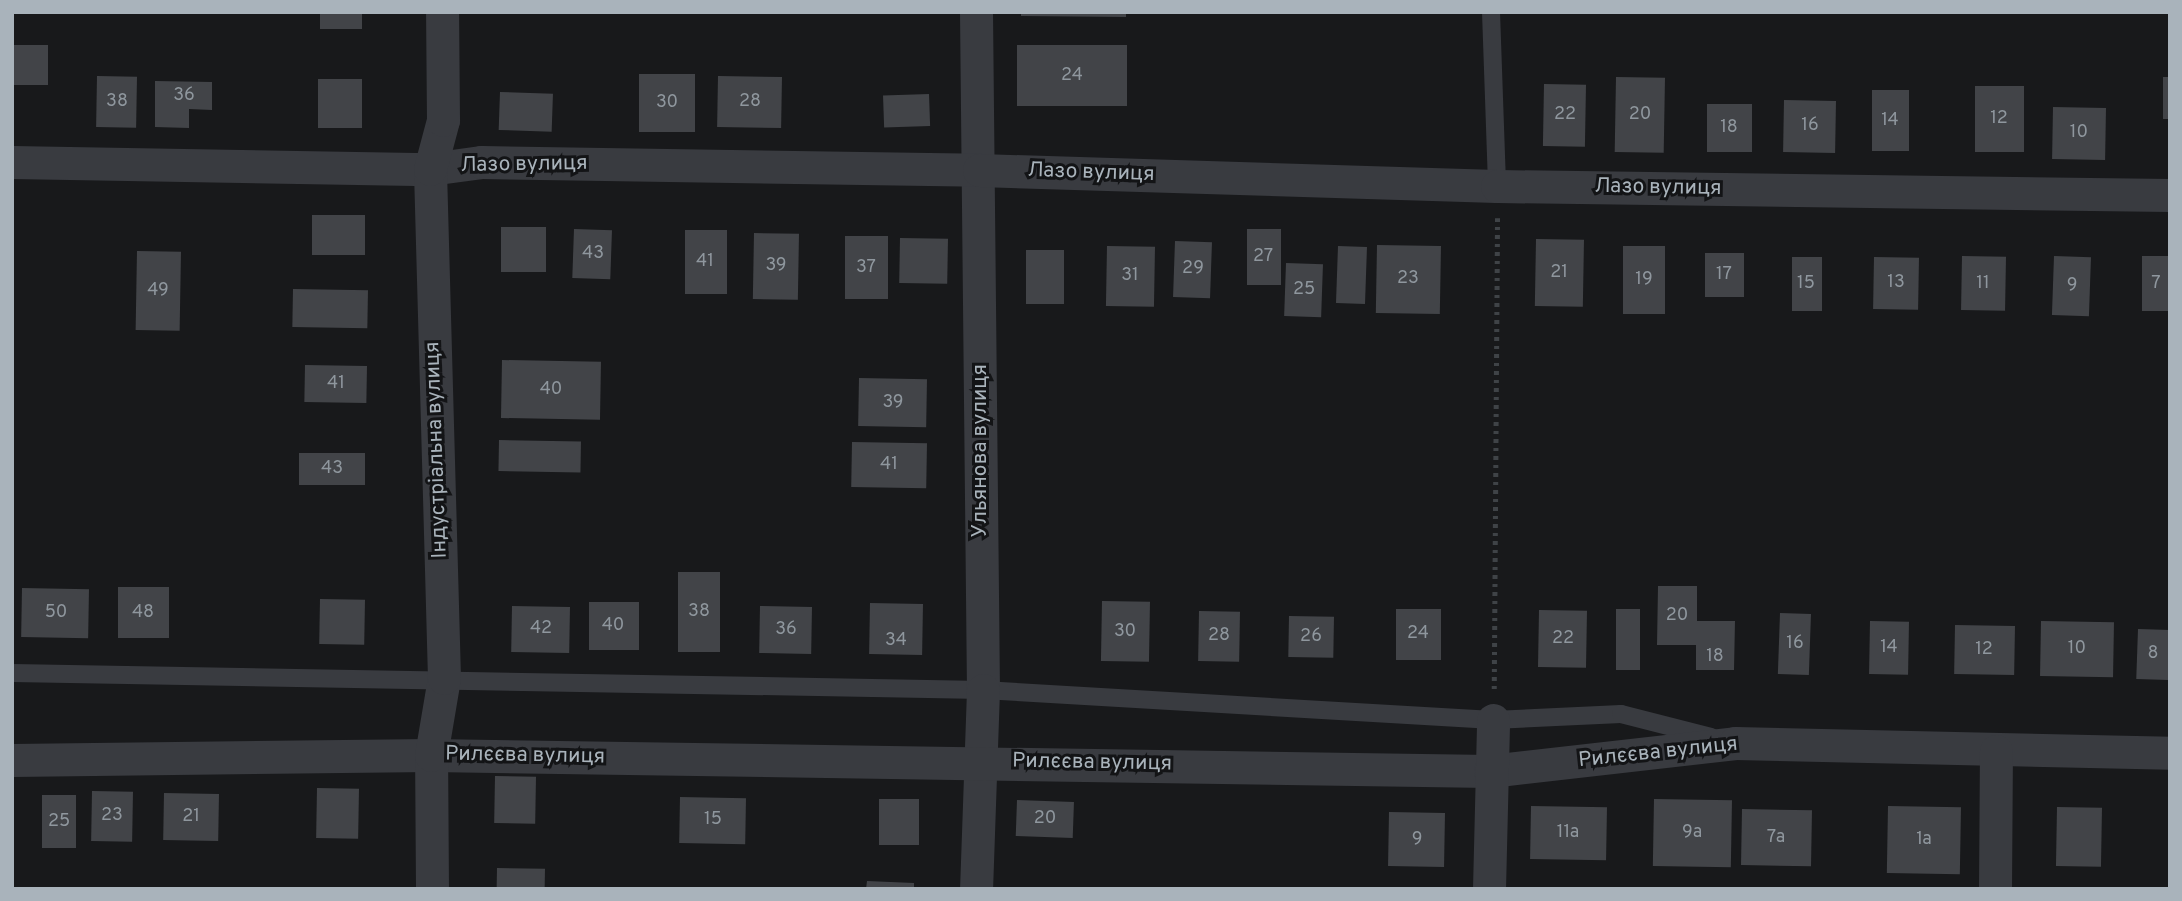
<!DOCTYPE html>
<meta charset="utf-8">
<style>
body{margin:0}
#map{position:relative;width:2182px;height:901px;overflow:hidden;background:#18191b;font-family:Overpass,sans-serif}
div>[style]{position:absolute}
.building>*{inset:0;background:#424448;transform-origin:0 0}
.path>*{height:4.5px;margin-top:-2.25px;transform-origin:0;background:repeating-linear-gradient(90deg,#3f4347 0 3.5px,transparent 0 8.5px)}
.service>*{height:18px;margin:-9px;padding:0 9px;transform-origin:9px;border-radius:9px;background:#393b40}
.minor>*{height:33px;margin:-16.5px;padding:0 16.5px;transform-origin:16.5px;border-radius:16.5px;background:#393b40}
span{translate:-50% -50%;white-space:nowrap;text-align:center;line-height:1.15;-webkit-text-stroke:6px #131416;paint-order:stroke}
.number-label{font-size:18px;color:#8f979e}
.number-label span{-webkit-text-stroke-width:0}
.street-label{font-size:21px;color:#a9b3bb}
.frame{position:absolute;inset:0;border:14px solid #a9b3bb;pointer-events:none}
</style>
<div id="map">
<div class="building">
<div style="left:320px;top:12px;width:42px;height:17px"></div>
<div style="clip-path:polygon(1021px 12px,1126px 12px,1126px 17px,1021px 16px)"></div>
<div style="left:12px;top:45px;width:36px;height:40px"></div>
<div style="left:1017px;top:45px;width:110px;height:61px"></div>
<div style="left:639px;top:74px;width:56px;height:58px"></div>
<div style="left:97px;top:76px;width:40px;height:51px;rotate:1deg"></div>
<div style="left:718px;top:76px;width:64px;height:51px;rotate:1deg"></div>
<div style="left:1616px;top:77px;width:49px;height:75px;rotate:1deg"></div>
<div style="left:2163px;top:77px;width:7px;height:42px"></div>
<div style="left:318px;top:79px;width:44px;height:49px"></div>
<div style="clip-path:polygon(155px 81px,212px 82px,212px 110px,189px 109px,189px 128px,155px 127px)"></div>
<div style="left:1544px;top:84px;width:42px;height:62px;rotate:1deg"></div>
<div style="left:1975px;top:86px;width:49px;height:66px"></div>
<div style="left:1872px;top:90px;width:37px;height:61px"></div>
<div style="left:500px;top:92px;width:53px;height:38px;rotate:2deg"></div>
<div style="left:929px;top:94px;width:32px;height:46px;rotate:88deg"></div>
<div style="left:1784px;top:100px;width:52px;height:52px;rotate:1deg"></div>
<div style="left:1707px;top:104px;width:45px;height:48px"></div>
<div style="left:2053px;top:107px;width:53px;height:52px;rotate:1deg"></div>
<div style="left:312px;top:215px;width:53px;height:40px"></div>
<div style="left:501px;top:227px;width:45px;height:45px"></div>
<div style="left:574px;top:229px;width:38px;height:49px;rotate:2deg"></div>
<div style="left:1247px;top:229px;width:34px;height:56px"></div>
<div style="left:685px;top:230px;width:42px;height:64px"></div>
<div style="left:754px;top:233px;width:45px;height:66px;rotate:1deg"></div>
<div style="left:845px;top:236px;width:43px;height:63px"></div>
<div style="left:900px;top:238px;width:48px;height:45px;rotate:1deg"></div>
<div style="left:1536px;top:239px;width:48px;height:67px;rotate:1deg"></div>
<div style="left:1175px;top:241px;width:37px;height:56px;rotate:2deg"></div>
<div style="left:1377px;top:245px;width:64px;height:68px;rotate:1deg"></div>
<div style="left:1107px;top:246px;width:48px;height:60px;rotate:1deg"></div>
<div style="left:1338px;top:246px;width:29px;height:57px;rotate:2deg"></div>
<div style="left:1623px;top:246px;width:42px;height:68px"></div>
<div style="left:1026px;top:250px;width:38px;height:54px"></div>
<div style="left:137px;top:251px;width:44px;height:79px;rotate:1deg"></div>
<div style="left:1705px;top:253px;width:39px;height:44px"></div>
<div style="left:1962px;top:256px;width:44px;height:54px;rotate:1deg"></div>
<div style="left:2054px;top:256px;width:37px;height:59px;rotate:2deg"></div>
<div style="left:2142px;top:256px;width:28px;height:55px"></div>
<div style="left:1792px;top:257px;width:30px;height:54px"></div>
<div style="left:1874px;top:257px;width:45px;height:52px;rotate:1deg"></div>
<div style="left:1286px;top:263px;width:37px;height:53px;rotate:2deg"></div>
<div style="left:293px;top:289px;width:75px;height:38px;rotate:1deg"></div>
<div style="left:502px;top:360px;width:99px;height:58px;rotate:1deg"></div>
<div style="left:305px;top:365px;width:62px;height:37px;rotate:1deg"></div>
<div style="left:859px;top:378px;width:68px;height:48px;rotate:1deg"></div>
<div style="left:499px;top:440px;width:82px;height:31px;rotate:1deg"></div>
<div style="left:852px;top:442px;width:75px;height:45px;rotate:1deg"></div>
<div style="left:299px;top:453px;width:66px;height:32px"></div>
<div style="left:678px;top:572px;width:42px;height:80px"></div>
<div style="clip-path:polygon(1658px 586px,1697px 586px,1697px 621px,1735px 621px,1734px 670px,1696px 670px,1696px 645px,1657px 645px)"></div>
<div style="left:118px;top:587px;width:51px;height:51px"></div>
<div style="left:22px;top:588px;width:67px;height:49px;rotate:1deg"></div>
<div style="left:320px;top:599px;width:45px;height:45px;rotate:1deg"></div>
<div style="left:1102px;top:601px;width:48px;height:60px;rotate:1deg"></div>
<div style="left:589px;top:602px;width:50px;height:48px"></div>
<div style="left:870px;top:603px;width:53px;height:51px;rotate:1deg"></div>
<div style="left:512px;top:606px;width:58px;height:46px;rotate:1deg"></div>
<div style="left:760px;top:606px;width:52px;height:47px;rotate:1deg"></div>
<div style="left:1396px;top:609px;width:45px;height:51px"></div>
<div style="left:1616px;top:609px;width:24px;height:61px"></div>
<div style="left:1539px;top:610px;width:48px;height:57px;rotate:1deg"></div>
<div style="left:1199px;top:611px;width:41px;height:50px;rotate:1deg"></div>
<div style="left:1780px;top:613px;width:31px;height:61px;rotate:2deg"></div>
<div style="left:1289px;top:616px;width:45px;height:41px;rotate:1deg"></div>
<div style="left:1870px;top:621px;width:39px;height:53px;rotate:1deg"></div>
<div style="left:2041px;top:621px;width:73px;height:55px;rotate:1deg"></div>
<div style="left:1955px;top:625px;width:60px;height:49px;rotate:1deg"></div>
<div style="left:2138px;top:629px;width:32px;height:50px;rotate:2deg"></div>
<div style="left:495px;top:776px;width:41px;height:47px;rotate:1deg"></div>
<div style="left:317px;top:788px;width:42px;height:50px;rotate:1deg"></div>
<div style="left:92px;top:791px;width:41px;height:50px;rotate:1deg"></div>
<div style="left:164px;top:793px;width:55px;height:47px;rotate:1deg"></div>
<div style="left:42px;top:795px;width:34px;height:53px"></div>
<div style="left:680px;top:797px;width:66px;height:46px;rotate:1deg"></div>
<div style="left:879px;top:799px;width:40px;height:46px"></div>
<div style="left:1654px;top:799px;width:78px;height:67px;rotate:1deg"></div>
<div style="left:1017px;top:800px;width:57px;height:36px;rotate:2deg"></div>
<div style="left:1531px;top:806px;width:76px;height:53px;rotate:1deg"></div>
<div style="left:1888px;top:806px;width:73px;height:67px;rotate:1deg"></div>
<div style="left:2057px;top:807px;width:45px;height:59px;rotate:1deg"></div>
<div style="left:1742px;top:809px;width:70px;height:56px;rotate:1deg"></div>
<div style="left:1389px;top:812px;width:56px;height:54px;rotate:1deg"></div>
<div style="left:497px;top:868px;width:48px;height:21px;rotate:1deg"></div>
<div style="clip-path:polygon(867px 881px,914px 883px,914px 889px,866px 889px)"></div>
</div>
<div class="path">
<div style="left:1494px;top:689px;width:471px;rotate:-89.6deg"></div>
</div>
<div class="service">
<div style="left:1491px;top:12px;width:174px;rotate:88deg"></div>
<div style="left:12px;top:673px;width:971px;rotate:1deg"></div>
<div style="left:983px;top:690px;width:511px;rotate:3.37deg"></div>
<div style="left:1493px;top:720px;width:128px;rotate:-2.7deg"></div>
<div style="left:1621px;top:714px;width:93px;rotate:14.3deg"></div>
</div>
<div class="minor">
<div style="left:976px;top:12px;width:678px;rotate:89.41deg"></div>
<div style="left:983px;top:690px;width:199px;rotate:92deg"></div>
<div style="left:12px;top:162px;width:418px;rotate:1deg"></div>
<div style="left:430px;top:169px;width:51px;rotate:-7.8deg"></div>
<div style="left:481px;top:162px;width:498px;rotate:0.9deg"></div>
<div style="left:979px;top:170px;width:518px;rotate:1.77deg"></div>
<div style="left:1497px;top:186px;width:673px;rotate:0.77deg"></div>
<div style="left:12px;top:760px;width:419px;rotate:-0.7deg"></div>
<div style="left:431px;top:755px;width:1059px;rotate:0.87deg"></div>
<div style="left:1490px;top:771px;width:247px;rotate:-6.5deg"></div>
<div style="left:1735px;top:743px;width:435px;rotate:1.3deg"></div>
<div style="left:432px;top:889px;width:134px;rotate:-90.4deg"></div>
<div style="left:431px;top:755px;width:78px;rotate:-80.4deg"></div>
<div style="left:444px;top:678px;width:509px;rotate:-91.58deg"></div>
<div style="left:430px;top:169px;width:51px;rotate:-75.1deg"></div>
<div style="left:443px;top:120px;width:108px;rotate:-90.5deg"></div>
<div style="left:1489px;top:889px;width:169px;rotate:-88.6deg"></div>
<div style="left:1995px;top:889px;width:138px;rotate:-89.6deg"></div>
</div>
<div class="number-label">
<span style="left:1072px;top:76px">24</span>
<span style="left:184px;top:96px">36</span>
<span style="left:117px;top:102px">38</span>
<span style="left:750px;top:102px">28</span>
<span style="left:667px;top:103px">30</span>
<span style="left:1565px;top:115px">22</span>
<span style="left:1640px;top:115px">20</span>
<span style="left:1999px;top:119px">12</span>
<span style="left:1890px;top:121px">14</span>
<span style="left:1810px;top:126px">16</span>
<span style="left:1729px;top:128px">18</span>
<span style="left:2079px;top:133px">10</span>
<span style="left:593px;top:254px">43</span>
<span style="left:1263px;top:257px">27</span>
<span style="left:705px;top:262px">41</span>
<span style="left:776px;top:266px">39</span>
<span style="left:866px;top:268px">37</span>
<span style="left:1193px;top:269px">29</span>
<span style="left:1559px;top:273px">21</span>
<span style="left:1724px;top:275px">17</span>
<span style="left:1130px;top:276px">31</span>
<span style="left:1408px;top:279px">23</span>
<span style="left:1644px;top:280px">19</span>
<span style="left:1896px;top:283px">13</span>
<span style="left:1806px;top:284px">15</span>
<span style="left:1983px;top:284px">11</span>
<span style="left:2156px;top:284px">7</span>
<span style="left:2072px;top:286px">9</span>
<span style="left:1304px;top:290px">25</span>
<span style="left:158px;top:291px">49</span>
<span style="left:336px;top:384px">41</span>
<span style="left:551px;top:390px">40</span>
<span style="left:893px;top:403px">39</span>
<span style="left:889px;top:465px">41</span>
<span style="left:332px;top:469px">43</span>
<span style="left:699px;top:612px">38</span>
<span style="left:56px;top:613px">50</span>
<span style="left:143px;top:613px">48</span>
<span style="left:1677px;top:616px">20</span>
<span style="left:613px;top:626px">40</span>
<span style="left:541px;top:629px">42</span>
<span style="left:786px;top:630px">36</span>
<span style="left:1125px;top:632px">30</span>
<span style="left:1418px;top:634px">24</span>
<span style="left:1219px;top:636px">28</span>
<span style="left:1311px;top:637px">26</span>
<span style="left:1563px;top:639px">22</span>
<span style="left:896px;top:641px">34</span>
<span style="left:1795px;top:644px">16</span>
<span style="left:1889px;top:648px">14</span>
<span style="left:2077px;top:649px">10</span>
<span style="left:1984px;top:650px">12</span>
<span style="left:2153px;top:654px">8</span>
<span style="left:1715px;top:657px">18</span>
<span style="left:112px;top:816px">23</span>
<span style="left:191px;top:817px">21</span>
<span style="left:1045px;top:819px">20</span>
<span style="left:713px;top:820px">15</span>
<span style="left:59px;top:822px">25</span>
<span style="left:1568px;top:833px">11а</span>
<span style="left:1692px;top:833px">9а</span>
<span style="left:1776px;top:838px">7а</span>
<span style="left:1417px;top:840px">9</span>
<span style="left:1924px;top:840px">1а</span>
</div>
<div class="street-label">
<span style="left:524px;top:165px;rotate:-1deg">Лазо вулиця</span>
<span style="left:1091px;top:173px;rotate:2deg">Лазо вулиця</span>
<span style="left:1658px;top:188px;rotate:1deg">Лазо вулиця</span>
<span style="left:437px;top:450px;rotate:-92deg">Індустріальна вулиця</span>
<span style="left:981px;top:451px;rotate:-90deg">Ульянова вулиця</span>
<span style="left:1658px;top:753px;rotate:-6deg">Рилєєва вулиця</span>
<span style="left:525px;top:756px;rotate:1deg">Рилєєва вулиця</span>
<span style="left:1092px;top:763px;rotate:1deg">Рилєєва вулиця</span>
</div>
<div class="frame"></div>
</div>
